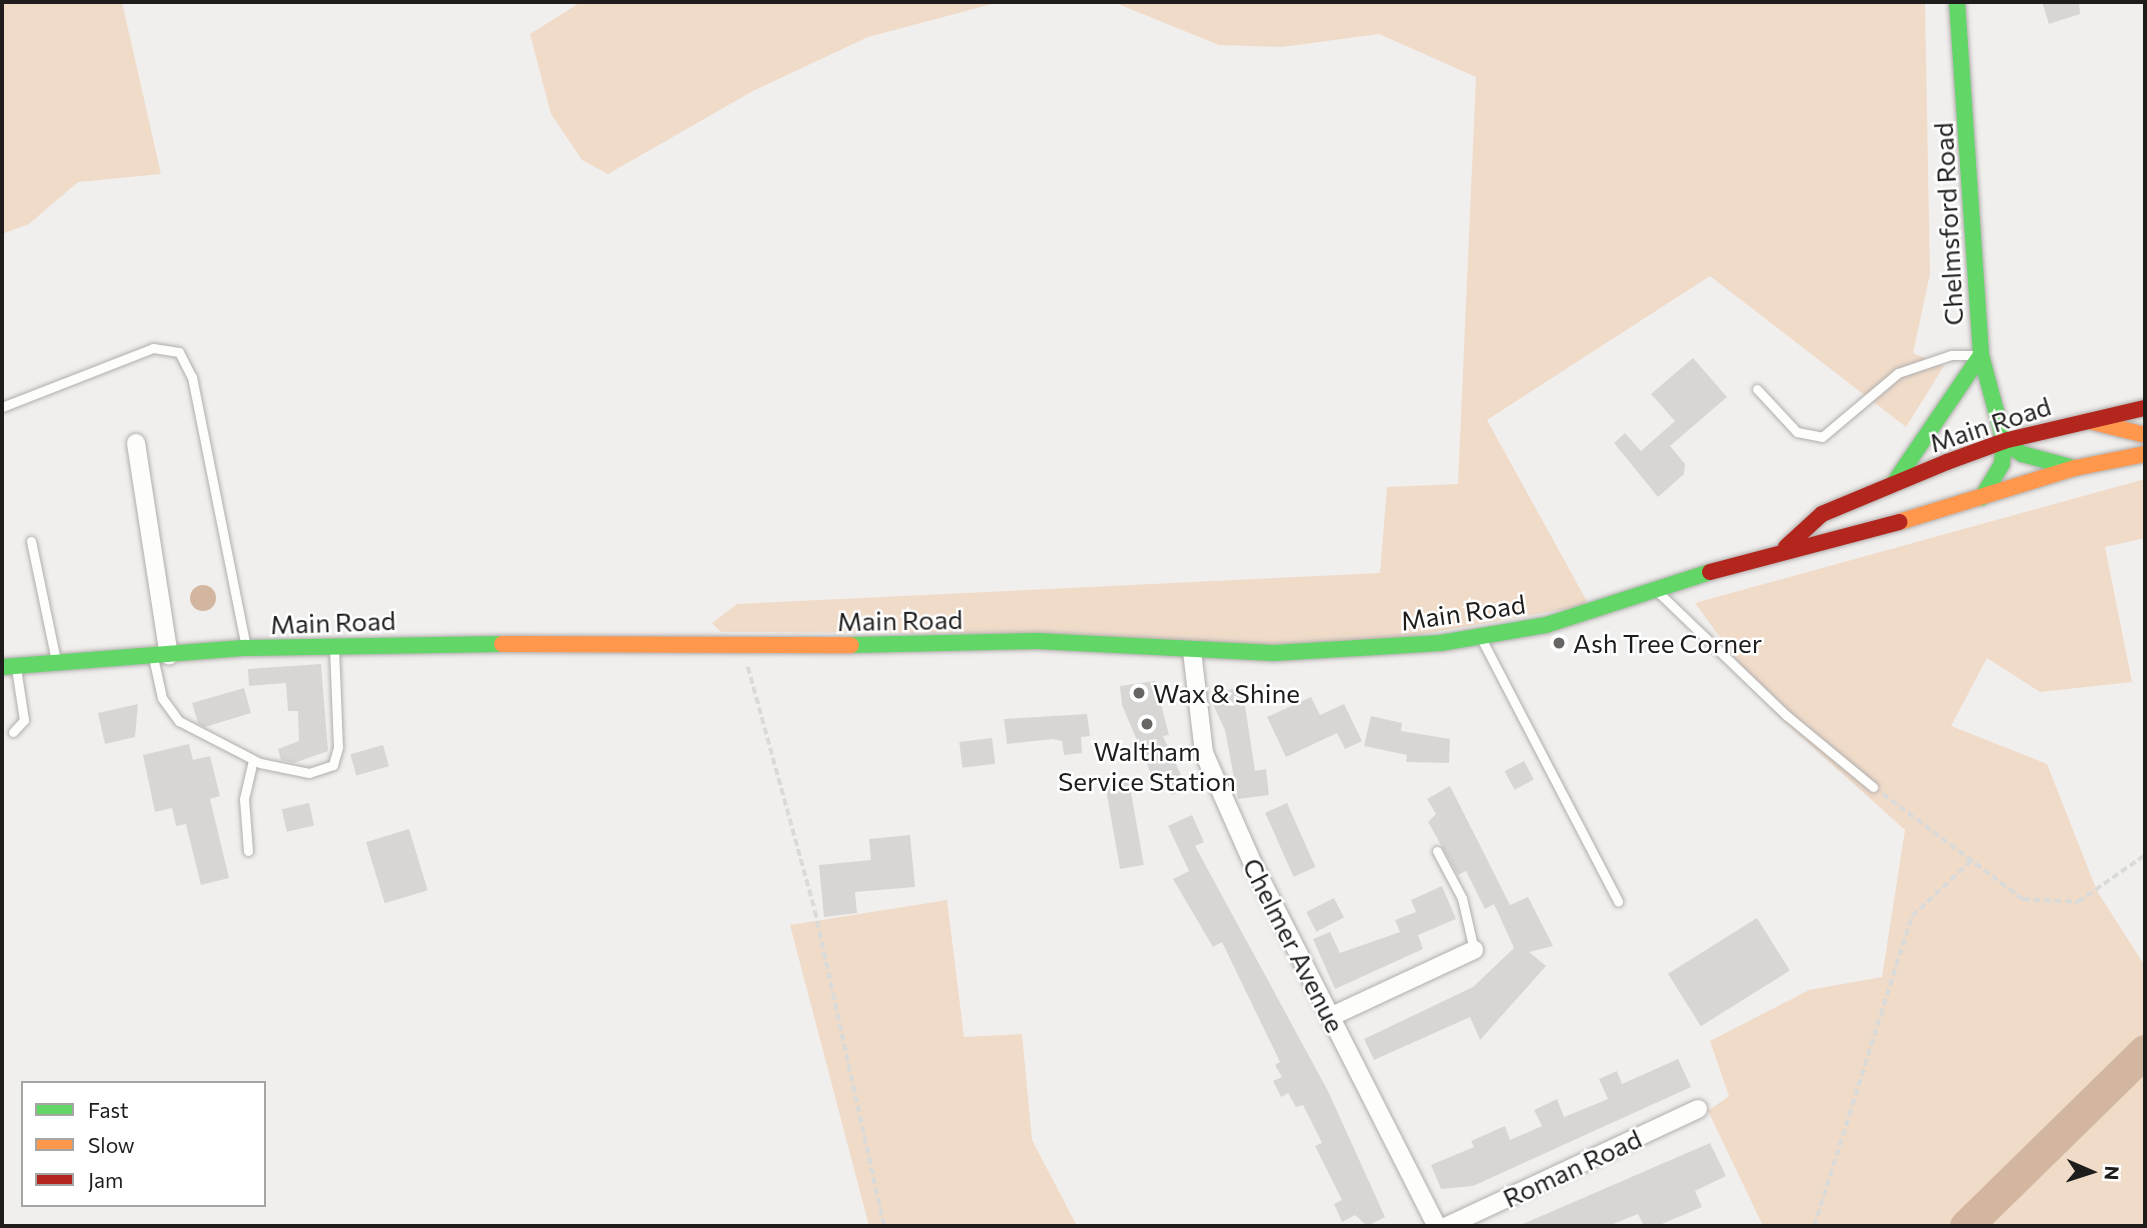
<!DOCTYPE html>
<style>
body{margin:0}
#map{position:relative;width:2147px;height:1228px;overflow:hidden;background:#f1efed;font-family:Commissioner,sans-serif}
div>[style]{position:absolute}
.green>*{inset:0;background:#f0dbc9}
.water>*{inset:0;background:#d2b69f}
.round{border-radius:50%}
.river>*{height:33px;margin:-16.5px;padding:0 16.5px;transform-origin:16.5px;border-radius:16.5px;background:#d2b69f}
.building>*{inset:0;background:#d8d6d4;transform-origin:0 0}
.path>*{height:3.5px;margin-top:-1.75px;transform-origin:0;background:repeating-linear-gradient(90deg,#dadad9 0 7px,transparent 0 10.5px)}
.roads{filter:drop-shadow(0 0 2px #b0aead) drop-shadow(0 0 2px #b0aead)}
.lane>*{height:9px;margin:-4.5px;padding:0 4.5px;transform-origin:4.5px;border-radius:4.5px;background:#fdfdfc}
.street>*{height:18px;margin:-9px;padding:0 9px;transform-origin:9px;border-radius:9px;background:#fdfdfc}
.fast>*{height:16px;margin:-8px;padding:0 8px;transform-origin:8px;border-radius:8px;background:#63d668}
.slow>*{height:16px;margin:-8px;padding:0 8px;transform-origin:8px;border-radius:8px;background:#ff974d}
.jam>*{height:16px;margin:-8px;padding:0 8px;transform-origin:8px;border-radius:8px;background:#b3261e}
.dots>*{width:19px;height:19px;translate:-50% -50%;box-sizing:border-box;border:4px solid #fff;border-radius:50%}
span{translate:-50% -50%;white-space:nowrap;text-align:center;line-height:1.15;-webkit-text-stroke:5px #fff;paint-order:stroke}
.street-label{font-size:26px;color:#1e1d1c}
.poi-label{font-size:26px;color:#1e1d1c}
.left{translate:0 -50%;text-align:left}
.frame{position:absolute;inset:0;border:4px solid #1e1d1c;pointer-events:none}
.legend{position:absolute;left:21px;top:1081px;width:245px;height:126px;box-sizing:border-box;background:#fff;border:2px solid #a5a5a4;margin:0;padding:9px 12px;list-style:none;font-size:21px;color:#1e1d1c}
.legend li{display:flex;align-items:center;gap:14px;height:35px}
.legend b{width:35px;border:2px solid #a5a5a4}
.north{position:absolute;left:2056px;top:1137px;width:70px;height:70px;-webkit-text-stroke:5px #fff;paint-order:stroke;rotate:93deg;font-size:19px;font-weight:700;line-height:28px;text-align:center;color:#1e1d1c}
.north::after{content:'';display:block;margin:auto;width:24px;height:32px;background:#1e1d1c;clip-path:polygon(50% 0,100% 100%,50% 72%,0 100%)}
</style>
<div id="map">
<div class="green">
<div style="clip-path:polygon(2px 2px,122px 2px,161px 174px,78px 182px,29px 224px,2px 234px)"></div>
<div style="clip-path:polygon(581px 2px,1000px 2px,868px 37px,753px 91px,608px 174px,582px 160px,551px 114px,530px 34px)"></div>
<div style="clip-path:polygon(1113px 2px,1925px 3px,1930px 274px,1913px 353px,1944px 366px,1906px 427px,1710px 276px,1487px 420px,1589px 605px,1379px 642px,1234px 646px,1033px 634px,721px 632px,712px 623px,737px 604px,1380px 573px,1387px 487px,1458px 484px,1476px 77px,1379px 34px,1282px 47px,1219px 45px)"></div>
<div style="clip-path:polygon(2145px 479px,2145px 538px,2105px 547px,2132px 682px,2040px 692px,1987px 658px,1951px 726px,2047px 764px,2097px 891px,2145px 966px,2145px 1226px,1763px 1226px,1708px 1111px,1729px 1096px,1710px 1041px,1809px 990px,1882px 977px,1905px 830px,1775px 713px,1695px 603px)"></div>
<div style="clip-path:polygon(947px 900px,964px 1037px,1022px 1034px,1032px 1140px,1077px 1226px,869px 1226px,790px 925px)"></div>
</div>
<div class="water">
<div class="round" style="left:190px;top:585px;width:26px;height:26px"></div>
</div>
<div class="river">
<div style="left:1966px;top:1226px;width:250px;rotate:-44.4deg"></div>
</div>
<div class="building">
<div style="clip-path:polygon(2042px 2px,2079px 2px,2080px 14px,2049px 24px)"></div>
<div style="clip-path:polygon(1693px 358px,1727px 397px,1670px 446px,1685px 464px,1684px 474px,1658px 497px,1614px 443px,1625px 433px,1641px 451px,1675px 421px,1651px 394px)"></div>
<div style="clip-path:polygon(321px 664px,328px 751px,294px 763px,281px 760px,278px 749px,299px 741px,298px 711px,288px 711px,286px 683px,249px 686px,248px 669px)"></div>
<div style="clip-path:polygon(1155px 681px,1169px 735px,1163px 736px,1187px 788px,1172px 795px,1167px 785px,1158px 790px,1122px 705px,1120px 686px)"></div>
<div style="clip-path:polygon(1242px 686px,1255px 771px,1266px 769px,1269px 795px,1238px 799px,1225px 730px,1209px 696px)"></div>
<div style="clip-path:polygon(244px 688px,251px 713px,205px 727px,198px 723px,192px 703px)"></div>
<div style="clip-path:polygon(1311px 697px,1320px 715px,1344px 704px,1362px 741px,1345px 749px,1337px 733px,1286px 757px,1267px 717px)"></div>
<div style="clip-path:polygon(138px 704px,135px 737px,105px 744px,98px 713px)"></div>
<div style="clip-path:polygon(1087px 714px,1090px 736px,1081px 737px,1082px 753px,1064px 755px,1062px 741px,1052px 739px,1007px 744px,1004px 719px)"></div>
<div style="clip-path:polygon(1371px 716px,1402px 723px,1401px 731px,1450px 739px,1449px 763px,1406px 762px,1407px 755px,1364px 746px)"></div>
<div style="left:992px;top:738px;width:26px;height:33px;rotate:83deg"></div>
<div style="clip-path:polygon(189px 744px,193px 760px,210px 756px,220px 796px,210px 799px,229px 878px,201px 885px,186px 824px,176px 826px,172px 808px,155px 812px,143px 755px)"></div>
<div style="left:383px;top:745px;width:22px;height:34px;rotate:74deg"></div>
<div style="left:1524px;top:761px;width:21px;height:22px;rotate:62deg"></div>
<div style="left:1129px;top:781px;width:85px;height:24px;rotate:80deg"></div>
<div style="clip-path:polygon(1450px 786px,1510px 905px,1528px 897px,1553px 946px,1529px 952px,1546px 966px,1480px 1040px,1470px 1017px,1374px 1060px,1364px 1039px,1473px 987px,1514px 948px,1494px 904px,1485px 909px,1466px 871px,1458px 875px,1428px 822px,1436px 814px,1427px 799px)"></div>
<div style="left:309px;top:803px;width:23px;height:28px;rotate:77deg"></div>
<div style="left:1287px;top:803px;width:70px;height:24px;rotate:66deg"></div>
<div style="clip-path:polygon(1192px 815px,1204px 842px,1195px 846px,1328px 1091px,1385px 1217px,1367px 1226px,1355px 1215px,1342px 1222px,1334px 1204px,1342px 1200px,1315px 1146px,1322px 1143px,1303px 1105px,1296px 1107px,1288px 1093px,1281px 1097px,1273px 1081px,1282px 1077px,1275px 1065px,1280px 1062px,1222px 942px,1213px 947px,1173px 879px,1189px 871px,1168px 826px)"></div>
<div style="left:409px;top:829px;width:64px;height:45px;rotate:73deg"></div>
<div style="clip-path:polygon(910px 835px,915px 887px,855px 892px,857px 913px,824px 917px,819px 865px,871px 860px,869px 839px)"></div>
<div style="clip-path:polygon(1442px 886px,1456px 919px,1418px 935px,1423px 949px,1335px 989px,1313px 939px,1330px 932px,1340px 953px,1400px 932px,1395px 920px,1416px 912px,1411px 900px)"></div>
<div style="left:1334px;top:898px;width:22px;height:31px;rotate:63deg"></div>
<div style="left:1757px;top:918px;width:62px;height:105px;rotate:58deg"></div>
<div style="clip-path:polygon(1678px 1059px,1691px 1087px,1473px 1186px,1441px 1189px,1431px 1165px,1474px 1147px,1471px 1141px,1505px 1126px,1510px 1140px,1542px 1126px,1534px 1110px,1557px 1099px,1564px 1117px,1608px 1099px,1599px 1079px,1617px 1071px,1622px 1084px)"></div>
<div style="clip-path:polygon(1710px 1143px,1726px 1176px,1695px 1191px,1702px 1207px,1657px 1226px,1644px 1226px,1638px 1214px,1608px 1226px,1518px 1226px)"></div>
</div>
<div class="path">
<div style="left:748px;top:667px;width:253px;rotate:74.6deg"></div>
<div style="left:815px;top:911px;width:322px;rotate:77.6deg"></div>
<div style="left:1883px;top:794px;width:175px;rotate:36.9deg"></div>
<div style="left:2023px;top:899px;width:55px;rotate:3.1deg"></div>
<div style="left:2078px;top:902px;width:82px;rotate:-35deg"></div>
<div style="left:1814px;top:1226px;width:325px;rotate:-72.5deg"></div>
<div style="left:1912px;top:916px;width:81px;rotate:-43deg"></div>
</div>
<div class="roads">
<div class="lane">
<div style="left:1757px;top:389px;width:59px;rotate:47.1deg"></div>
<div style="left:1797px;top:432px;width:25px;rotate:11deg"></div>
<div style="left:1822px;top:437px;width:99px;rotate:-40.1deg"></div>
<div style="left:1898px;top:373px;width:56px;rotate:-18.8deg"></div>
<div style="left:1951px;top:355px;width:24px"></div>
<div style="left:2px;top:407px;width:162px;rotate:-21.3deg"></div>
<div style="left:153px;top:348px;width:26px;rotate:9deg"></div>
<div style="left:179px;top:352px;width:28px;rotate:63deg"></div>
<div style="left:192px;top:377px;width:275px;rotate:78.7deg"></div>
<div style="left:31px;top:541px;width:123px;rotate:78.2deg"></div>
<div style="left:1658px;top:592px;width:178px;rotate:43.9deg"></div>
<div style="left:1786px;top:715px;width:113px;rotate:39.6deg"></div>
<div style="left:1481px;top:638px;width:297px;rotate:62.5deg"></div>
<div style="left:153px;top:657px;width:42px;rotate:77.6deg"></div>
<div style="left:162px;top:698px;width:29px;rotate:54deg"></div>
<div style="left:179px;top:721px;width:91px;rotate:27.4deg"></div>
<div style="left:260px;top:763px;width:50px;rotate:11.5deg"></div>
<div style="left:309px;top:773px;width:25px;rotate:-18deg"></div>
<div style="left:333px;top:765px;width:19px;rotate:-74deg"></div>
<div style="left:338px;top:747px;width:99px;rotate:-92.3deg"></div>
<div style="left:13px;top:732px;width:16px;rotate:-47deg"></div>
<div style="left:24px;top:720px;width:53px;rotate:-98.7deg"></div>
<div style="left:248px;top:851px;width:52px;rotate:-94.4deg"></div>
<div style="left:244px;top:799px;width:40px;rotate:-77deg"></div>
<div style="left:1437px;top:851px;width:53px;rotate:62deg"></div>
<div style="left:1462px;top:898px;width:53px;rotate:77deg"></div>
</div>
<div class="street">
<div style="left:136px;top:443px;width:215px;rotate:81.2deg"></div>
<div style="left:1192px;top:651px;width:103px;rotate:83.3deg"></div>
<div style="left:1204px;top:753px;width:121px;rotate:66.2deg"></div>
<div style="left:1253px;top:864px;width:406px;rotate:63.1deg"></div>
<div style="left:1330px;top:1017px;width:159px;rotate:-25deg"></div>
<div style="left:1447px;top:1226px;width:277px;rotate:-25deg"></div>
</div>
<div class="fast">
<div style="left:1957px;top:2px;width:354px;rotate:86.1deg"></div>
<div style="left:1981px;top:355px;width:89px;rotate:75deg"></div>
<div style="left:2004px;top:441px;width:23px;rotate:95deg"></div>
<div style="left:2002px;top:464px;width:39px;rotate:121deg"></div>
<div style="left:2004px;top:441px;width:22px;rotate:36deg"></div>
<div style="left:2022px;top:454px;width:54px;rotate:15.1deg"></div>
<div style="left:1894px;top:483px;width:155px;rotate:-55.8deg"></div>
<div style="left:851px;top:645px;width:186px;rotate:-1.2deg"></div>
<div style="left:1037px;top:641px;width:237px;rotate:2.9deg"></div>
<div style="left:1274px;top:653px;width:167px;rotate:-3.4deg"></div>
<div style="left:1441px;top:643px;width:107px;rotate:-9.7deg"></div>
<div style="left:1546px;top:625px;width:172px;rotate:-17.9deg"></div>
<div style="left:2px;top:667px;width:245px;rotate:-4.5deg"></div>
<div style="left:246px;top:648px;width:256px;rotate:-0.9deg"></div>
</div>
<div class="slow">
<div style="left:2089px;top:421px;width:58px;rotate:14deg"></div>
<div style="left:1899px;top:522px;width:184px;rotate:-17.1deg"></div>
<div style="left:2075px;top:468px;width:71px;rotate:-11.3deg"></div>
<div style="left:502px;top:644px;width:349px;rotate:0.2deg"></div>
</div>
<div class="jam">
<div style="left:1786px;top:547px;width:49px;rotate:-42.5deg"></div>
<div style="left:1822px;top:514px;width:135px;rotate:-22.6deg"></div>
<div style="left:1947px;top:462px;width:61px;rotate:-20.2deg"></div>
<div style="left:2004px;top:441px;width:145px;rotate:-13.2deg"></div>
<div style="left:1710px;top:572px;width:196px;rotate:-14.8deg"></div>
</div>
</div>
<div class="dots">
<div style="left:1559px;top:643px;background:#686665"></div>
<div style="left:1139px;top:693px;background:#686665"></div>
<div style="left:1147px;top:724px;background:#686665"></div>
</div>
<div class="street-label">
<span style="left:1948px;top:224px;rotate:-93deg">Chelmsford Road</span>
<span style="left:1990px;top:424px;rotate:-18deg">Main Road</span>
<span style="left:1463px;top:612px;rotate:-8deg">Main Road</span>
<span style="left:900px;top:620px;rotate:-1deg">Main Road</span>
<span style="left:333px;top:622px;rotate:-2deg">Main Road</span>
<span style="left:1294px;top:945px;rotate:63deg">Chelmer Avenue</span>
<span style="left:1572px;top:1168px;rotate:-25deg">Roman Road</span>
</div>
<div class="poi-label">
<span class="left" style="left:1573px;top:643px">Ash Tree Corner</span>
<span class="left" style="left:1153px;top:693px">Wax &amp; Shine</span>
<span style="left:1147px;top:766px">Waltham<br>Service Station</span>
</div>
<div class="frame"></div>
<ul class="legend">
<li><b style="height:9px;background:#63d668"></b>Fast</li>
<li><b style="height:9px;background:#ff974d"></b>Slow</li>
<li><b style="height:9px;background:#b3261e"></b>Jam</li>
</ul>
<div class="north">N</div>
</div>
